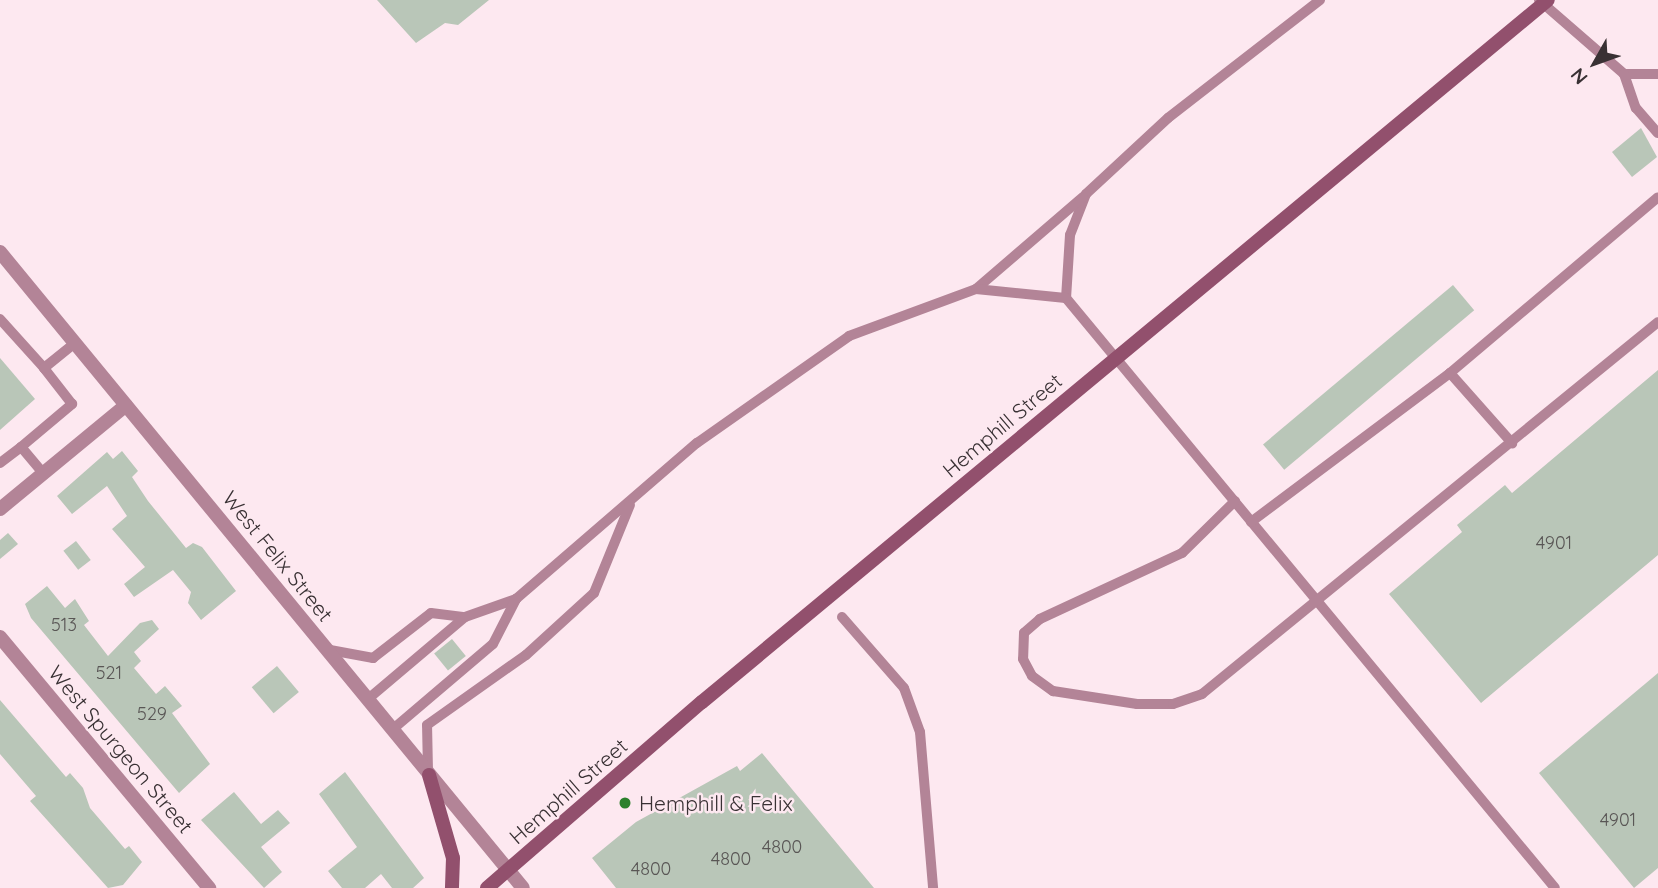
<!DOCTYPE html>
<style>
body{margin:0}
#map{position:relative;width:1658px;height:888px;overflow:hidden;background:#fde8f0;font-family:Quicksand,sans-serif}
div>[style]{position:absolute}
.building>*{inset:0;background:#b9c6b8;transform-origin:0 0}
.service>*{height:10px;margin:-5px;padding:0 5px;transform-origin:5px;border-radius:5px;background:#b38497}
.minor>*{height:14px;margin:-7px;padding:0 7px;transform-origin:7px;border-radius:7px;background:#b38497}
.tertiary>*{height:14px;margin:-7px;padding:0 7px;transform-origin:7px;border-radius:7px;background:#b38497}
.secondary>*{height:14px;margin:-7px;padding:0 7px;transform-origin:7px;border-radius:7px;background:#92506d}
.dots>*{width:19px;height:19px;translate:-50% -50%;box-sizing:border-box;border:4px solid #fde8f0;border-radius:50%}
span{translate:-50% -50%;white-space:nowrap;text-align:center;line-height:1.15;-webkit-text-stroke:5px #fde8f0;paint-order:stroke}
.number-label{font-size:18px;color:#595655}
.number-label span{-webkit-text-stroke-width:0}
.street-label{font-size:21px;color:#393134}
.poi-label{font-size:21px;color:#393134}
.left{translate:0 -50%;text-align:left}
.north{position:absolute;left:1560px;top:28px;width:70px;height:70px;-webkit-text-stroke:5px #fde8f0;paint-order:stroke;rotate:230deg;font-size:19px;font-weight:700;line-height:28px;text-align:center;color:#393134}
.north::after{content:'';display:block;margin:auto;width:24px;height:32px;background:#393134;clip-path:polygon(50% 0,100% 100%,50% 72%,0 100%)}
</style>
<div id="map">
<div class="building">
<div style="clip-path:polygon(377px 0,489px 0,458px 25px,445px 23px,416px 43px)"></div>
<div style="clip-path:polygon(1641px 128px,1657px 157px,1632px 177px,1612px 152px)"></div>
<div style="left:1453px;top:285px;width:33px;height:248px;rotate:50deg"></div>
<div style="clip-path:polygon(0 358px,35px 399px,0 430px)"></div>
<div style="clip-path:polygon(1658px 370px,1658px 555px,1481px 703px,1389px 594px,1462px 532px,1457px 525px,1505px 485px,1512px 493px)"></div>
<div style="clip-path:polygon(122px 451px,138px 471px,132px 477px,148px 501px,186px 548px,193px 543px,202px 547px,236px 591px,201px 620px,188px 603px,191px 592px,173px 570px,134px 597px,124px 584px,145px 567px,112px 529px,127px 516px,107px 486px,72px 514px,57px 496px,107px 452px,113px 459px)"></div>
<div style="clip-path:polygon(8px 533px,18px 544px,0 559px,0 540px)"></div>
<div style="left:76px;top:541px;width:24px;height:16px;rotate:52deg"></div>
<div style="clip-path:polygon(47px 586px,65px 608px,75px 599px,89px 621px,84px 625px,108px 656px,140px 623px,152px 620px,159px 629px,134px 652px,141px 661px,134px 668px,156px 694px,165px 686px,182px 706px,172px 713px,210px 764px,179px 793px,31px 618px,25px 604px)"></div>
<div style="left:452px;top:639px;width:22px;height:23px;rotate:51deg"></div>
<div style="left:277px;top:666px;width:34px;height:33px;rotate:50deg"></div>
<div style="clip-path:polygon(1658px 673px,1658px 868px,1634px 888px,1539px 773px)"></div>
<div style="clip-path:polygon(0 700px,66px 777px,70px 773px,83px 788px,90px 808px,125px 849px,129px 846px,142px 862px,123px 885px,108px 888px,30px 801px,36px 796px,0 754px)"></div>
<div style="clip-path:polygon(762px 753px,874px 888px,616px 888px,592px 858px,636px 822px,737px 766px,740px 771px)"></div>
<div style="clip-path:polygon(345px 772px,424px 878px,413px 888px,392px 888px,381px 874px,365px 888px,342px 888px,328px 871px,357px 847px,319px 794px)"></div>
<div style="clip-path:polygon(234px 792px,261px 824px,278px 810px,290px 823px,261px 847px,282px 872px,264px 888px,201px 820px)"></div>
</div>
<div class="service">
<div style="left:1320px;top:0;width:192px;rotate:142.2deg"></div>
<div style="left:1168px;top:118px;width:112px;rotate:137.2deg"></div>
<div style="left:1086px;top:194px;width:44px;rotate:111.3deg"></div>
<div style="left:1070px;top:235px;width:63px;rotate:93.6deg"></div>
<div style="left:1066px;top:298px;width:766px;rotate:50.35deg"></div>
<div style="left:1539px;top:0;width:113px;rotate:41deg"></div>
<div style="left:1624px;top:74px;width:34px"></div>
<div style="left:1624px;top:74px;width:36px;rotate:71deg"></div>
<div style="left:1636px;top:108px;width:33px;rotate:49deg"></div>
<div style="left:976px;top:289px;width:141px;rotate:-40.7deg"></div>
<div style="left:0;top:319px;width:69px;rotate:48deg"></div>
<div style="left:1450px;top:373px;width:94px;rotate:48.5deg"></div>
<div style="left:0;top:463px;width:26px;rotate:-37deg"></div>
<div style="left:43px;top:473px;width:34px;rotate:-130deg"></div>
<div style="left:21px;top:447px;width:67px;rotate:-40.1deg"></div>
<div style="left:72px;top:404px;width:46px;rotate:-127.9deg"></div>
<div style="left:44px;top:368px;width:40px;rotate:-39deg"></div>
<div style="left:1235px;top:501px;width:74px;rotate:135.5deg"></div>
<div style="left:1182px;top:553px;width:157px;rotate:155.1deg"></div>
<div style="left:1040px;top:619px;width:21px;rotate:139deg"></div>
<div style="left:1024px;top:633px;width:26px;rotate:92deg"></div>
<div style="left:1023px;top:659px;width:19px;rotate:62deg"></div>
<div style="left:1032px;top:676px;width:26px;rotate:36deg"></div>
<div style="left:1053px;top:691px;width:85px;rotate:8.8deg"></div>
<div style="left:1137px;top:704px;width:36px"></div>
<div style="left:1173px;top:704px;width:31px;rotate:-19deg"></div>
<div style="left:1202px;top:694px;width:588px;rotate:-39.21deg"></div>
<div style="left:1251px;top:522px;width:249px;rotate:-36.8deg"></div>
<div style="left:1450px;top:373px;width:272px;rotate:-40.2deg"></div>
<div style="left:842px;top:617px;width:94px;rotate:48.9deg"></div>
<div style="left:904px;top:688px;width:47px;rotate:70deg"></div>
<div style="left:920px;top:732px;width:157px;rotate:85.2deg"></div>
<div style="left:330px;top:650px;width:44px;rotate:10.5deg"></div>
<div style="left:373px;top:658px;width:73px;rotate:-37.8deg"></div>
<div style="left:431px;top:613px;width:34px;rotate:7deg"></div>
<div style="left:368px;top:699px;width:127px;rotate:-40.2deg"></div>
<div style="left:465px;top:617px;width:54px;rotate:-19.4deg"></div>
<div style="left:516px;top:599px;width:239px;rotate:-40.8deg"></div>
<div style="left:697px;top:443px;width:186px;rotate:-35.1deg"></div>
<div style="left:849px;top:336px;width:135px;rotate:-20.3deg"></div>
<div style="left:976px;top:289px;width:90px;rotate:5.7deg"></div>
<div style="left:393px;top:729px;width:131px;rotate:-40.4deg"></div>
<div style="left:493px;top:644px;width:51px;rotate:-62.9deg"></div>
<div style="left:428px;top:771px;width:46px;rotate:-91.2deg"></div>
<div style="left:427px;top:725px;width:121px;rotate:-35.3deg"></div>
<div style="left:526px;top:655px;width:92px;rotate:-42.4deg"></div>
<div style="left:594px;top:593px;width:95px;rotate:-67.8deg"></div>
</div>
<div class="minor">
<div style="left:0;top:509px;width:163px;rotate:-39.5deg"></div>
<div style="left:0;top:637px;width:327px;rotate:50.2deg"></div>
</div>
<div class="tertiary">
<div style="left:0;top:252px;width:823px;rotate:50.57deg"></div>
</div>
<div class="secondary">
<div style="left:429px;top:775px;width:86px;rotate:73.9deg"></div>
<div style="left:453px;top:858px;width:30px;rotate:92deg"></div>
<div style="left:487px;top:888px;width:284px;rotate:-40.9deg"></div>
<div style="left:702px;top:702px;width:1099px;rotate:-39.69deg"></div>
</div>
<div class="dots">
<div style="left:625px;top:803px;background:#2c802c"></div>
</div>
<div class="number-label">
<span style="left:1554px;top:543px">4901</span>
<span style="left:64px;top:625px">513</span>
<span style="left:109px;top:673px">521</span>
<span style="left:152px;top:714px">529</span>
<span style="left:1618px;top:820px">4901</span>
<span style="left:782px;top:847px">4800</span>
<span style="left:731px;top:859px">4800</span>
<span style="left:651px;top:869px">4800</span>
</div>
<div class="street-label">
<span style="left:1002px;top:425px;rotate:-40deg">Hemphill Street</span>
<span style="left:278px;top:556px;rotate:51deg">West Felix Street</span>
<span style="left:121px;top:749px;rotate:50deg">West Spurgeon Street</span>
<span style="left:568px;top:791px;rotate:-41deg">Hemphill Street</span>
</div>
<div class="poi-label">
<span class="left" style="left:639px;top:803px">Hemphill &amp; Felix</span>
</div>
<div class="north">N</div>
</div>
